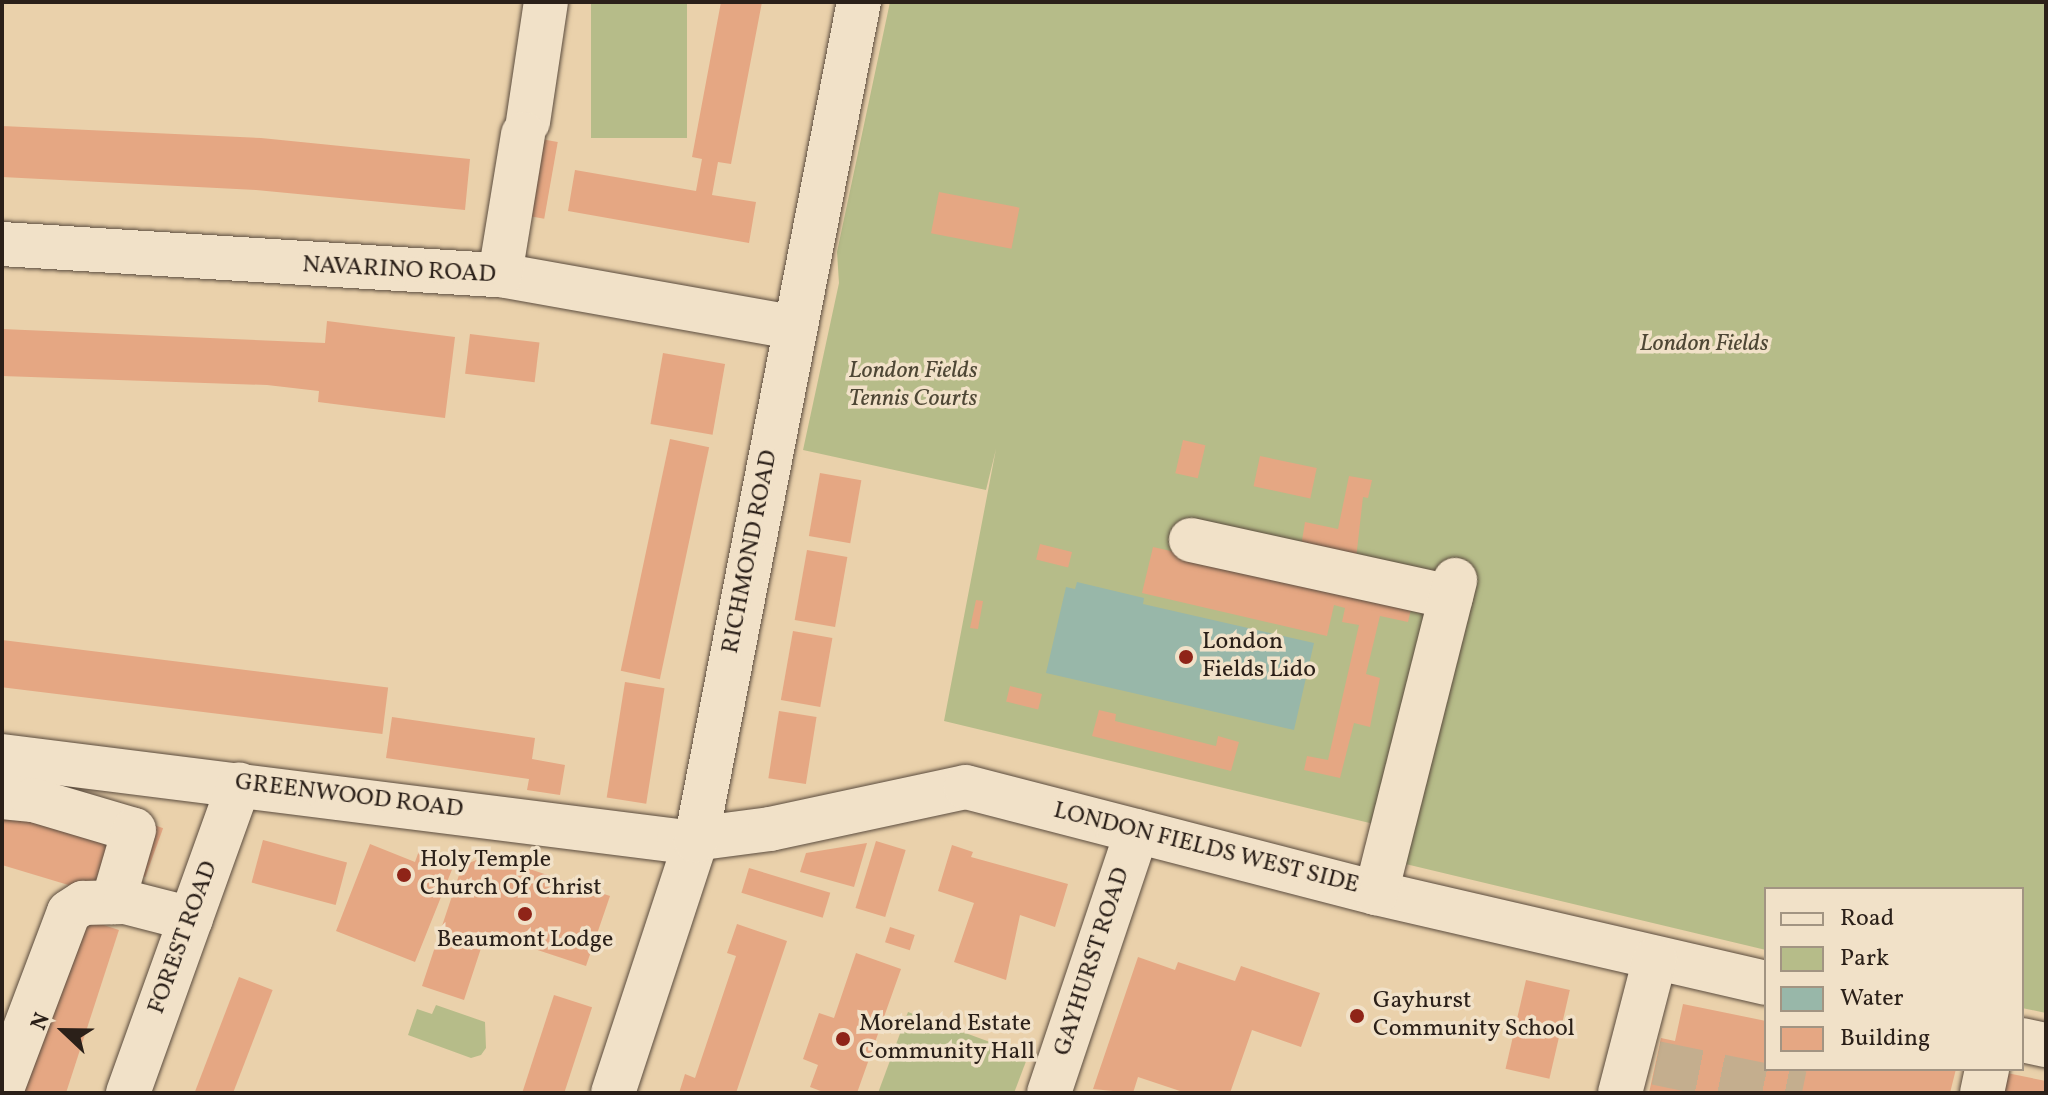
<!DOCTYPE html>
<style>
body{margin:0}
#map{position:relative;width:2048px;height:1095px;overflow:hidden;background:#ead1ab;font-family:Vollkorn,serif}
div>[style]{position:absolute}
.green>*{inset:0;background:#b6bc89;transform-origin:0 0}
.water>*{inset:0;background:#98b7a9}
.building>*{inset:0;background:#e5a783;transform-origin:0 0}
.minor-tunnel>*{height:44px;margin-top:-22px;transform-origin:0;background:repeating-linear-gradient(90deg,#c4ae8e 0 44px,transparent 0 66px)}
.roads{filter:drop-shadow(0 0 2px #5b4c3e) drop-shadow(0 0 2px #5b4c3e)}
.minor>*{height:44px;margin:-22px;padding:0 22px;transform-origin:22px;border-radius:22px;background:#f1e1c8}
.dots>*{width:22px;height:22px;translate:-50% -50%;box-sizing:border-box;border:4px solid #f1e1c8;border-radius:50%}
span{translate:-50% -50%;white-space:nowrap;text-align:center;line-height:1.15;-webkit-text-stroke:7px #f1e1c8;paint-order:stroke}
.street-label{font-size:24px;color:#2b2019}
.park-label{font-size:24px;color:#4e4735;font-style:italic}
.poi-label{font-size:24px;color:#2b2019}
.left{translate:0 -50%;text-align:left}
.frame{position:absolute;inset:0;border:4px solid #2b2019;pointer-events:none}
.legend{position:absolute;left:1764px;top:887px;width:260px;height:184px;box-sizing:border-box;background:#f1e1c8;border:2px solid #a29482;margin:0;padding:10px 14px;list-style:none;font-size:24px;color:#2b2019}
.legend li{display:flex;align-items:center;gap:16px;height:40px}
.legend b{width:40px;border:2px solid #a29482}
.north{position:absolute;left:24px;top:991px;width:80px;height:80px;-webkit-text-stroke:6px #f1e1c8;paint-order:stroke;rotate:292deg;font-size:22px;font-weight:700;line-height:32px;text-align:center;color:#2b2019}
.north::after{content:'';display:block;margin:auto;width:28px;height:36px;background:#2b2019;clip-path:polygon(50% 0,100% 100%,50% 72%,0 100%)}
</style>
<div id="map">
<div class="green">
<div style="left:591px;top:2px;width:96px;height:136px"></div>
<div style="clip-path:polygon(890px 2px,2046px 2px,2046px 1013px,2022px 1008px,2022px 889px,1766px 889px,1766px 950px,1393px 861px,1378px 825px,944px 721px,996px 449px,986px 490px,803px 450px,839px 283px,837px 252px)"></div>
<div style="clip-path:polygon(436px 1005px,485px 1022px,486px 1048px,481px 1055px,471px 1058px,408px 1035px,417px 1009px,432px 1014px)"></div>
<div style="clip-path:polygon(908px 1012px,1028px 1056px,1014px 1093px,878px 1093px)"></div>
</div>
<div class="water">
<div style="clip-path:polygon(1077px 582px,1144px 598px,1143px 604px,1314px 643px,1294px 730px,1046px 673px,1066px 587px,1075px 589px)"></div>
</div>
<div class="building">
<div style="clip-path:polygon(721px 2px,762px 2px,731px 164px,718px 162px,712px 195px,756px 202px,749px 243px,568px 211px,575px 170px,696px 191px,702px 159px,692px 157px)"></div>
<div style="clip-path:polygon(2px 126px,261px 138px,470px 159px,465px 210px,256px 190px,2px 177px)"></div>
<div style="left:541px;top:139px;width:17px;height:78px;rotate:10deg"></div>
<div style="left:939px;top:192px;width:82px;height:42px;rotate:11deg"></div>
<div style="clip-path:polygon(327px 321px,455px 337px,445px 418px,318px 402px,319px 391px,267px 385px,2px 376px,2px 329px,325px 343px)"></div>
<div style="left:470px;top:334px;width:70px;height:40px;rotate:7deg"></div>
<div style="left:663px;top:353px;width:63px;height:72px;rotate:10deg"></div>
<div style="left:670px;top:439px;width:40px;height:237px;rotate:12deg"></div>
<div style="left:1183px;top:440px;width:23px;height:34px;rotate:13deg"></div>
<div style="left:1260px;top:456px;width:58px;height:31px;rotate:12deg"></div>
<div style="left:820px;top:473px;width:42px;height:64px;rotate:10deg"></div>
<div style="clip-path:polygon(1349px 476px,1372px 480px,1368px 498px,1363px 497px,1356px 559px,1301px 547px,1305px 522px,1338px 529px)"></div>
<div style="left:1040px;top:544px;width:33px;height:16px;rotate:14deg"></div>
<div style="clip-path:polygon(1153px 547px,1412px 605px,1408px 622px,1380px 616px,1366px 674px,1380px 678px,1370px 727px,1354px 723px,1340px 778px,1304px 770px,1307px 756px,1328px 760px,1359px 625px,1342px 622px,1345px 608px,1334px 605px,1327px 636px,1142px 593px)"></div>
<div style="left:807px;top:550px;width:41px;height:71px;rotate:10deg"></div>
<div style="clip-path:polygon(976px 600px,983px 601px,978px 629px,970px 628px)"></div>
<div style="left:793px;top:631px;width:40px;height:70px;rotate:10deg"></div>
<div style="left:2px;top:640px;width:389px;height:47px;rotate:7deg"></div>
<div style="left:625px;top:682px;width:40px;height:117px;rotate:9deg"></div>
<div style="left:1010px;top:686px;width:33px;height:16px;rotate:14deg"></div>
<div style="clip-path:polygon(1099px 710px,1116px 714px,1115px 721px,1216px 746px,1218px 736px,1239px 742px,1231px 771px,1092px 736px)"></div>
<div style="left:779px;top:711px;width:38px;height:68px;rotate:9deg"></div>
<div style="clip-path:polygon(392px 717px,535px 738px,532px 759px,565px 765px,560px 795px,527px 790px,529px 779px,386px 758px)"></div>
<div style="clip-path:polygon(2px 810px,110px 841px,95px 893px,2px 865px)"></div>
<div style="left:149px;top:823px;width:15px;height:52px;rotate:20deg"></div>
<div style="left:263px;top:840px;width:87px;height:44px;rotate:15deg"></div>
<div style="left:876px;top:841px;width:31px;height:70px;rotate:17deg"></div>
<div style="clip-path:polygon(867px 843px,854px 887px,800px 872px,806px 853px)"></div>
<div style="clip-path:polygon(370px 844px,415px 862px,420px 848px,455px 862px,415px 962px,336px 931px)"></div>
<div style="clip-path:polygon(952px 845px,973px 852px,971px 857px,1068px 884px,1055px 927px,1020px 915px,1006px 980px,954px 962px,974px 903px,938px 891px)"></div>
<div style="clip-path:polygon(488px 855px,610px 896px,586px 966px,486px 933px,464px 1000px,422px 986px,462px 866px)"></div>
<div style="left:749px;top:868px;width:85px;height:26px;rotate:17deg"></div>
<div style="left:79px;top:917px;width:42px;height:185px;rotate:18deg"></div>
<div style="clip-path:polygon(737px 924px,787px 941px,736px 1093px,679px 1093px,685px 1074px,695px 1078px,736px 956px,727px 953px)"></div>
<div style="left:890px;top:927px;width:26px;height:16px;rotate:18deg"></div>
<div style="clip-path:polygon(856px 953px,901px 969px,857px 1093px,826px 1093px,810px 1087px,818px 1065px,803px 1059px,819px 1013px,834px 1018px)"></div>
<div style="clip-path:polygon(1138px 957px,1175px 970px,1178px 962px,1235px 981px,1241px 966px,1320px 993px,1301px 1047px,1252px 1030px,1230px 1093px,1186px 1093px,1138px 1077px,1133px 1093px,1093px 1089px)"></div>
<div style="left:239px;top:977px;width:36px;height:124px;rotate:21deg"></div>
<div style="left:1526px;top:980px;width:45px;height:91px;rotate:13deg"></div>
<div style="left:554px;top:995px;width:40px;height:103px;rotate:18deg"></div>
<div style="clip-path:polygon(1683px 1004px,1766px 1021px,1766px 1069px,1956px 1069px,1950px 1093px,1649px 1093px,1661px 1038px,1675px 1041px)"></div>
<div style="clip-path:polygon(2007px 1073px,2046px 1081px,2046px 1093px,2002px 1093px)"></div>
</div>
<div class="minor-tunnel">
<div style="left:1656px;top:1063px;width:149px;rotate:11.6deg"></div>
</div>
<div class="roads">
<div class="minor">
<div style="left:528px;top:122px;width:121px;rotate:-81.5deg"></div>
<div style="left:2px;top:244px;width:499px;rotate:3.6deg"></div>
<div style="left:500px;top:275px;width:298px;rotate:10.1deg"></div>
<div style="left:500px;top:275px;width:143px;rotate:-80.7deg"></div>
<div style="left:1191px;top:540px;width:266px;rotate:12.4deg"></div>
<div style="left:2px;top:756px;width:682px;rotate:7.16deg"></div>
<div style="left:679px;top:841px;width:92px;rotate:-7.5deg"></div>
<div style="left:770px;top:829px;width:200px;rotate:-12.1deg"></div>
<div style="left:966px;top:787px;width:423px;rotate:14.5deg"></div>
<div style="left:1376px;top:893px;width:400px;rotate:13deg"></div>
<div style="left:2px;top:797px;width:31px;rotate:6deg"></div>
<div style="left:33px;top:800px;width:105px;rotate:16.5deg"></div>
<div style="left:134px;top:830px;width:75px;rotate:106.3deg"></div>
<div style="left:1376px;top:893px;width:323px;rotate:-75.8deg"></div>
<div style="left:2022px;top:1040px;width:25px;rotate:12deg"></div>
<div style="left:2px;top:1089px;width:189px;rotate:-69.3deg"></div>
<div style="left:69px;top:912px;width:17px;rotate:-33deg"></div>
<div style="left:83px;top:903px;width:42px;rotate:-1.4deg"></div>
<div style="left:125px;top:902px;width:68px;rotate:14.4deg"></div>
<div style="left:128px;top:1093px;width:328px;rotate:-70.2deg"></div>
<div style="left:613px;top:1093px;width:265px;rotate:-71.8deg"></div>
<div style="left:696px;top:841px;width:855px;rotate:-79.01deg"></div>
<div style="left:1049px;top:1093px;width:276px;rotate:-71.4deg"></div>
<div style="left:1620px;top:1093px;width:138px;rotate:-75.4deg"></div>
<div style="left:1982px;top:1093px;width:25px;rotate:-78deg"></div>
</div>
</div>
<div class="dots">
<div style="left:1186px;top:657px;background:#8f2418"></div>
<div style="left:404px;top:875px;background:#8f2418"></div>
<div style="left:525px;top:914px;background:#8f2418"></div>
<div style="left:1357px;top:1016px;background:#8f2418"></div>
<div style="left:843px;top:1039px;background:#8f2418"></div>
</div>
<div class="street-label">
<span style="left:399px;top:271px;rotate:3deg">NAVARINO ROAD</span>
<span style="left:751px;top:552px;rotate:-79deg">RICHMOND ROAD</span>
<span style="left:349px;top:797px;rotate:7deg">GREENWOOD ROAD</span>
<span style="left:1206px;top:849px;rotate:14deg">LONDON FIELDS WEST SIDE</span>
<span style="left:184px;top:938px;rotate:-70deg">FOREST ROAD</span>
<span style="left:1093px;top:962px;rotate:-72deg">GAYHURST ROAD</span>
</div>
<div class="park-label">
<span style="left:1704px;top:345px">London Fields</span>
<span style="left:913px;top:386px">London Fields<br>Tennis Courts</span>
</div>
<div class="poi-label">
<span class="left" style="left:1202px;top:657px">London<br>Fields Lido</span>
<span class="left" style="left:420px;top:875px">Holy Temple<br>Church Of Christ</span>
<span style="left:525px;top:941px">Beaumont Lodge</span>
<span class="left" style="left:1373px;top:1016px">Gayhurst<br>Community School</span>
<span class="left" style="left:859px;top:1039px">Moreland Estate<br>Community Hall</span>
</div>
<div class="frame"></div>
<ul class="legend">
<li><b style="height:10px;background:#f1e1c8"></b>Road</li>
<li><b style="height:22px;background:#b6bc89"></b>Park</li>
<li><b style="height:22px;background:#98b7a9"></b>Water</li>
<li><b style="height:22px;background:#e5a783"></b>Building</li>
</ul>
<div class="north">N</div>
</div>
